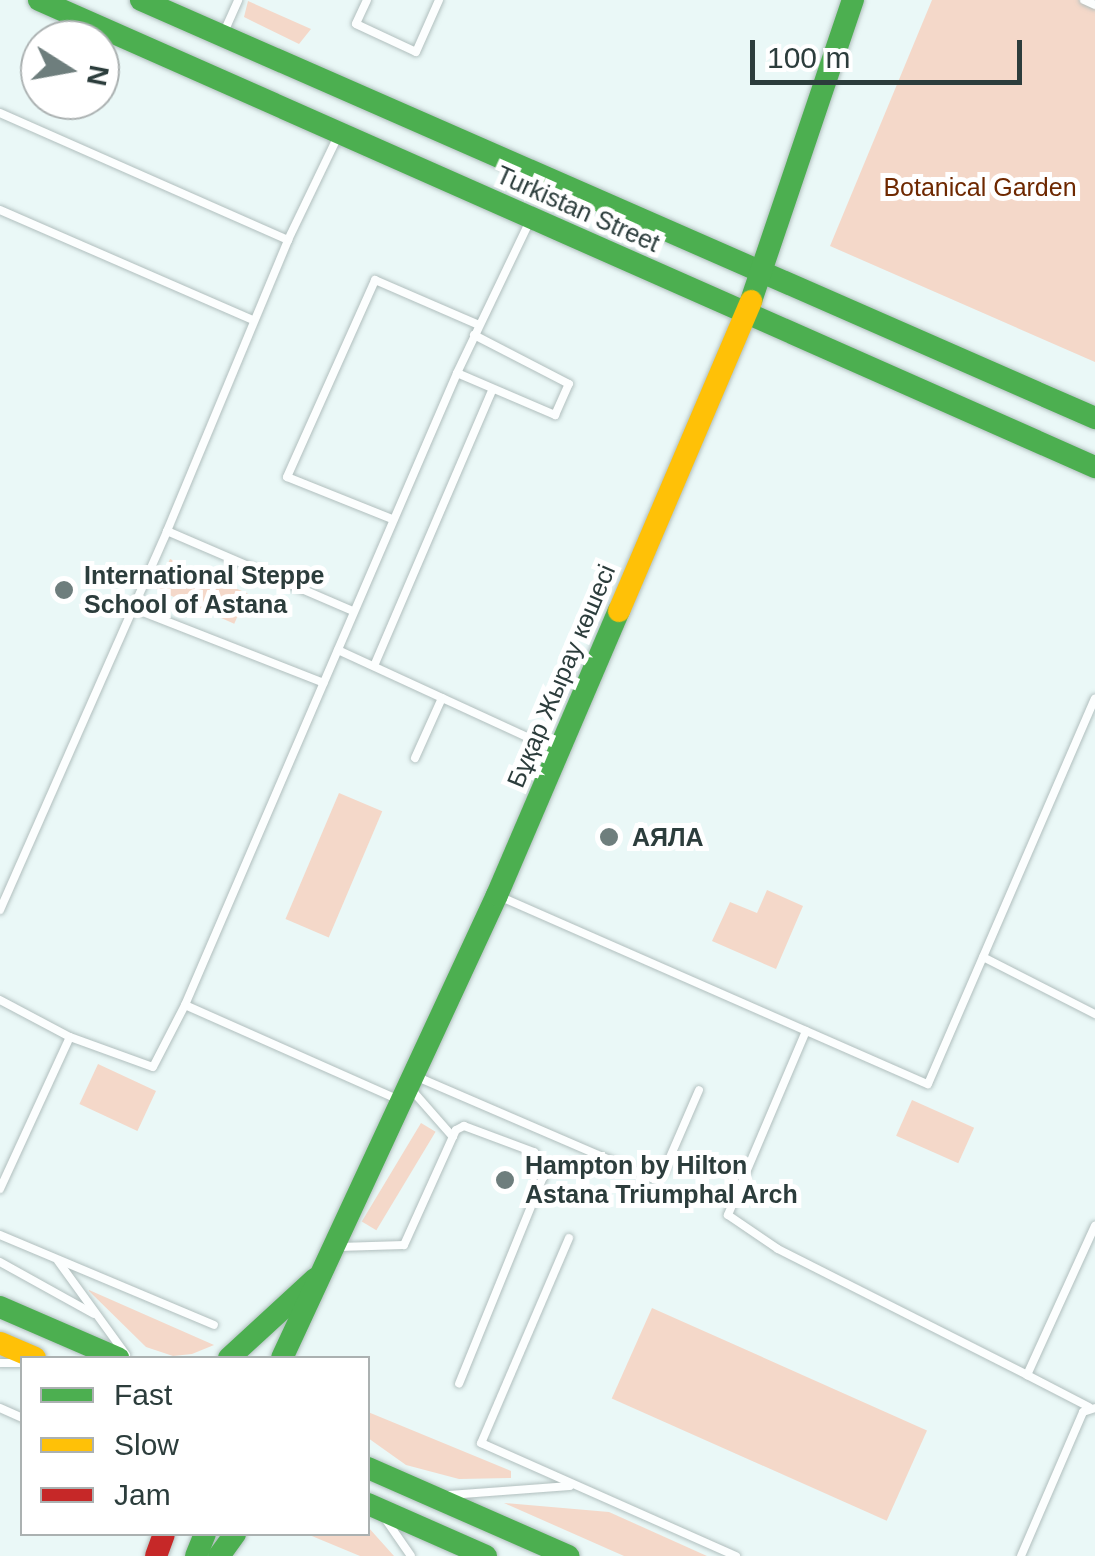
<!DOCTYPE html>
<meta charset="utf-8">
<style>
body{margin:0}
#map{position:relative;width:1095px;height:1556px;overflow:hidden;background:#eaf8f7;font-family:Helvetica,sans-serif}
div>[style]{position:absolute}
.green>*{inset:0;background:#f4d8c9;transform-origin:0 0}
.roads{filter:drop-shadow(0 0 2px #b1bfbe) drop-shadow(0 0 2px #b1bfbe)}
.lane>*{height:8px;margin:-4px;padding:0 4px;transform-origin:4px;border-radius:4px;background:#fcfefe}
.fast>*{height:22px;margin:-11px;padding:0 11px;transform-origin:11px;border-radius:11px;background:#4caf50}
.slow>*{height:22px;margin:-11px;padding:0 11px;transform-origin:11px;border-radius:11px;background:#ffc107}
.jam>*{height:22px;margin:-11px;padding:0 11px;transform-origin:11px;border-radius:11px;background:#c62828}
.dots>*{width:28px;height:28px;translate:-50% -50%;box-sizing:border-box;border:5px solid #fff;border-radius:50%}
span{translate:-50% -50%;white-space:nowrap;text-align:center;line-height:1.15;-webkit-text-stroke:10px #fff;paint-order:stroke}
.park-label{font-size:25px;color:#6e2800}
.street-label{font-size:25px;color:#2c3d3c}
.poi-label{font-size:25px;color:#2c3d3c;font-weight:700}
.left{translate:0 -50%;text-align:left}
.legend{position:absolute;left:20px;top:1356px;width:350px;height:180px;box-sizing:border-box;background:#fff;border:2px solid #abb1b1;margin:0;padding:12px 18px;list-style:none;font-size:30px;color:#2c3d3c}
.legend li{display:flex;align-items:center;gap:20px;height:50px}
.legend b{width:50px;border:2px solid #abb1b1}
.north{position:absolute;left:20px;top:20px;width:100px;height:100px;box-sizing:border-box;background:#fff;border:2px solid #abb1b1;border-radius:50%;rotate:101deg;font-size:28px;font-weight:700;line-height:40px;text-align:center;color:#2c3d3c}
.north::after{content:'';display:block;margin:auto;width:35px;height:45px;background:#6e7e7d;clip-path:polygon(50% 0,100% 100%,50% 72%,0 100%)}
.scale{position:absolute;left:750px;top:40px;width:272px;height:45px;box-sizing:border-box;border:5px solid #2c3d3c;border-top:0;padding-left:12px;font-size:30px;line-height:35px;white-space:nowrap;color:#2c3d3c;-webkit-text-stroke:8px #fff;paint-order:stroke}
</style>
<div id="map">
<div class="green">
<div style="clip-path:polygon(932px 0,1095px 0,1095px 362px,830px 246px)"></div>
<div style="clip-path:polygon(248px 1px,311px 29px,299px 44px,244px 17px)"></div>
<div style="left:170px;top:559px;width:85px;height:33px;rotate:24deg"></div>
<div style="left:339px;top:793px;width:47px;height:137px;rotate:23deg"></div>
<div style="clip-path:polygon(767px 890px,803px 906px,776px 969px,712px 941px,730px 902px,757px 913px)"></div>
<div style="left:98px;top:1064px;width:64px;height:44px;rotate:25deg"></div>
<div style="left:912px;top:1100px;width:68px;height:39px;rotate:24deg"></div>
<div style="left:421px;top:1123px;width:17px;height:115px;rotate:31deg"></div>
<div style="clip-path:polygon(89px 1291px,89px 1290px,214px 1345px,192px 1354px,173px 1356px,146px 1347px)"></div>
<div style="left:652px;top:1308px;width:301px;height:99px;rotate:24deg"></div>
<div style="clip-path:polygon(368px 1412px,511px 1471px,511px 1478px,459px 1479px,406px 1465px,368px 1438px)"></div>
<div style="clip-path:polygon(504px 1503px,609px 1512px,707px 1556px,624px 1556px)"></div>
<div style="clip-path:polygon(368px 1527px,394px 1556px,360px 1556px,307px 1534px,368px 1534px)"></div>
</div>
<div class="roads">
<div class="lane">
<div style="left:367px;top:0;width:26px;rotate:115deg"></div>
<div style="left:356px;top:24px;width:66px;rotate:25deg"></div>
<div style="left:416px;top:52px;width:57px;rotate:-66.1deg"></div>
<div style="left:1084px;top:0;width:12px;rotate:24deg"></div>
<div style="left:224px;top:32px;width:35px;rotate:-66deg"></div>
<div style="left:0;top:113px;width:315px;rotate:23.8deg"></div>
<div style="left:0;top:210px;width:276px;rotate:23.5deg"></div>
<div style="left:457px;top:373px;width:107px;rotate:23.2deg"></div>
<div style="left:555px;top:415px;width:34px;rotate:-66deg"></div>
<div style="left:569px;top:384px;width:107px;rotate:-152.7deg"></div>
<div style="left:392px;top:519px;width:113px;rotate:-158.2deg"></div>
<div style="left:287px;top:477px;width:216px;rotate:-65.9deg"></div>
<div style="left:375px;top:280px;width:113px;rotate:23.4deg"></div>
<div style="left:167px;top:531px;width:202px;rotate:23.3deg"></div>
<div style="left:130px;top:607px;width:208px;rotate:21.4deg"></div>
<div style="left:338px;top:650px;width:239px;rotate:24.7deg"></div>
<div style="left:374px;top:666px;width:299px;rotate:-66.8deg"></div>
<div style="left:415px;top:758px;width:66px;rotate:-65.8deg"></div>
<div style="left:501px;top:897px;width:466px;rotate:23.7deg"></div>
<div style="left:928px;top:1084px;width:420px;rotate:-66.6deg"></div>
<div style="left:0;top:910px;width:414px;rotate:-66.2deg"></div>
<div style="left:167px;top:531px;width:315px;rotate:-67.4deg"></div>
<div style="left:288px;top:240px;width:113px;rotate:-64.3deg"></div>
<div style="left:983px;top:957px;width:126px;rotate:27deg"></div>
<div style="left:0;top:1000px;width:79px;rotate:27.9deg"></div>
<div style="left:70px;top:1037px;width:88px;rotate:19.9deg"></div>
<div style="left:153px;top:1067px;width:70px;rotate:-62.7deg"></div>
<div style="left:185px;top:1005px;width:688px;rotate:-66.71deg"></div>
<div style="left:457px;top:373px;width:166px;rotate:-64.4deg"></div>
<div style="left:185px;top:1005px;width:234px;rotate:23.9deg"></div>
<div style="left:806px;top:1031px;width:200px;rotate:113deg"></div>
<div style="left:728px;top:1215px;width:60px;rotate:34.2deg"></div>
<div style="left:778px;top:1249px;width:279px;rotate:26.8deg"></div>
<div style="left:415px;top:1076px;width:258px;rotate:23.3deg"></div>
<div style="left:652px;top:1178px;width:14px;rotate:-30deg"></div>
<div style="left:664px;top:1171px;width:88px;rotate:-66.6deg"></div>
<div style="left:410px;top:1088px;width:65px;rotate:48.7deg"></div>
<div style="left:0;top:1189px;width:167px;rotate:-65.3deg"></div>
<div style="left:0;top:1235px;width:232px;rotate:22.8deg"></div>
<div style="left:569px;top:1238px;width:223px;rotate:113.2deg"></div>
<div style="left:481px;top:1443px;width:279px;rotate:23.9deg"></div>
<div style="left:339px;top:1247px;width:65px;rotate:-1.8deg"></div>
<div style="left:404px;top:1245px;width:126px;rotate:-65.7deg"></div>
<div style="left:456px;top:1130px;width:9px;rotate:-27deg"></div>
<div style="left:464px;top:1126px;width:75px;rotate:20.4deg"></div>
<div style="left:534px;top:1152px;width:27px;rotate:70deg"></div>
<div style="left:543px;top:1177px;width:223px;rotate:112.1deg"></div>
<div style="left:58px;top:1261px;width:116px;rotate:54.1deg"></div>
<div style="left:0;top:1262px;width:107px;rotate:29deg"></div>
<div style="left:0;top:1363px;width:22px"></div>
<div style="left:1089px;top:1407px;width:70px;rotate:-152.7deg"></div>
<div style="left:1027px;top:1375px;width:164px;rotate:-65.5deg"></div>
<div style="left:0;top:1408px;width:24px;rotate:24deg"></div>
<div style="left:449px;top:1495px;width:121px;rotate:-4.3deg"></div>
<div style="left:384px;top:1517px;width:47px;rotate:55.3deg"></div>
<div style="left:1021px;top:1556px;width:157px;rotate:-66.7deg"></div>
<div style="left:1083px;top:1412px;width:13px;rotate:-18deg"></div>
</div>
<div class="fast">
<div style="left:39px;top:0;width:1155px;rotate:23.86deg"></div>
<div style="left:141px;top:0;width:1042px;rotate:23.66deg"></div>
<div style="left:751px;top:301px;width:318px;rotate:-71.3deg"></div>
<div style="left:0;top:1307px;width:129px;rotate:23.4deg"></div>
<div style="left:229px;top:1358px;width:117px;rotate:-42.6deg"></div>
<div style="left:282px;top:1358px;width:510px;rotate:-65.09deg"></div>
<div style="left:497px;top:895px;width:309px;rotate:-66.8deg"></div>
<div style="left:368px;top:1468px;width:219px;rotate:23.7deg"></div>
<div style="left:368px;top:1504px;width:129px;rotate:23.8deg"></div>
<div style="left:196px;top:1556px;width:24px;rotate:-68deg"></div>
<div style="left:219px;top:1556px;width:27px;rotate:-54deg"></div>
</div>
<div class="slow">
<div style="left:619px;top:611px;width:337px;rotate:-66.9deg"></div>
<div style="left:0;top:1343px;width:38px;rotate:23deg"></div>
</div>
<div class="jam">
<div style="left:156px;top:1556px;width:23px;rotate:-70deg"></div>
</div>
</div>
<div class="dots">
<div style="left:64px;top:590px;background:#6e7e7d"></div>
<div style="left:609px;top:837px;background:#6e7e7d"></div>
<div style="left:505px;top:1180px;background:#6e7e7d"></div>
</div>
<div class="park-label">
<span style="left:980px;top:187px">Botanical Garden</span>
</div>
<div class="street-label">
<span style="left:578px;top:209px;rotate:24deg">Turkistan Street</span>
<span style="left:561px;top:676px;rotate:-67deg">Бұқар Жырау көшесі</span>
</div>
<div class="poi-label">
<span class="left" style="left:84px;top:590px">International Steppe<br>School of Astana</span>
<span class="left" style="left:632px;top:837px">АЯЛА</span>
<span class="left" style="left:525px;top:1180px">Hampton by Hilton<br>Astana Triumphal Arch</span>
</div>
<ul class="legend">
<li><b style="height:12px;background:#4caf50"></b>Fast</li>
<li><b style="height:12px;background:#ffc107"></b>Slow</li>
<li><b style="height:12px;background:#c62828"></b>Jam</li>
</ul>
<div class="north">N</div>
<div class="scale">100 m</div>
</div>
